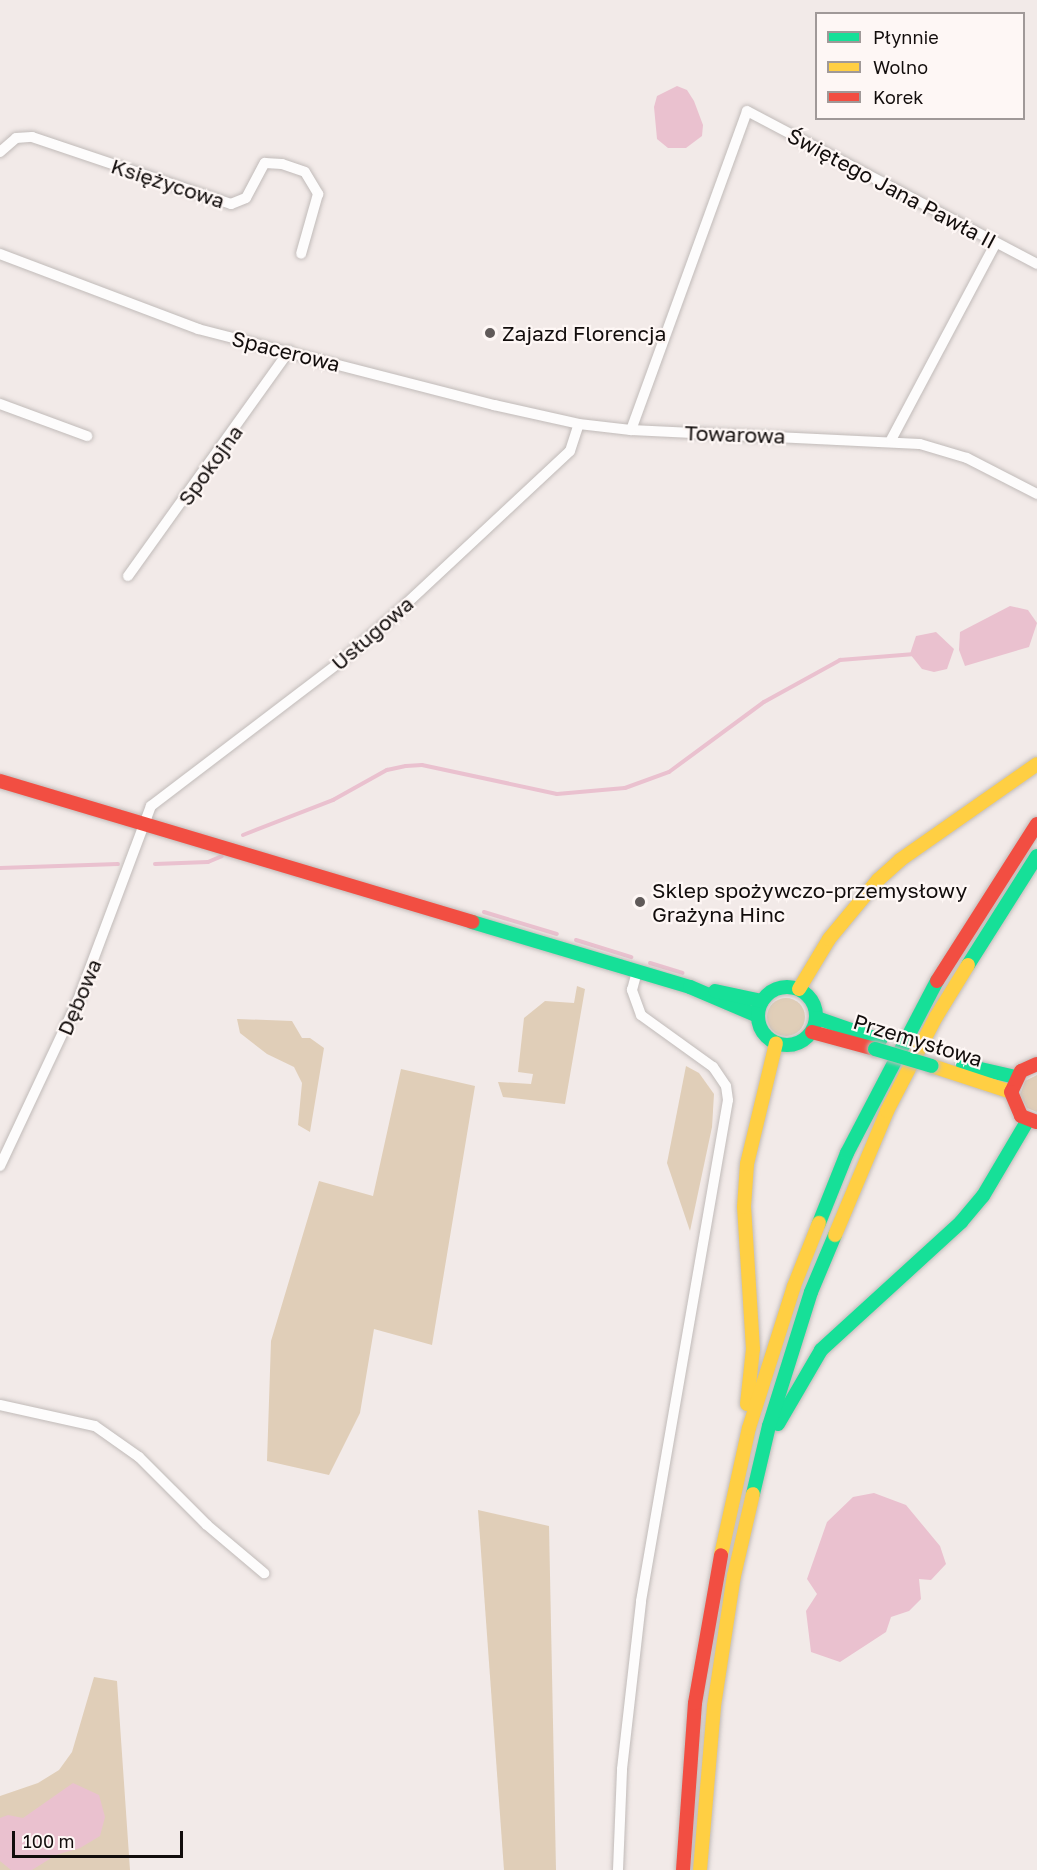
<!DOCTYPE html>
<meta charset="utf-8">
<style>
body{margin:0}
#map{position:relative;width:1037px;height:1870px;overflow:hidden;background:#f2eae8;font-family:"Golos Text",sans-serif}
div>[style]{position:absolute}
.green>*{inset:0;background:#e0ceb8}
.round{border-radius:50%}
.water>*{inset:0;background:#eac1cf}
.stream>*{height:4px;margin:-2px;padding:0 2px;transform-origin:2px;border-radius:2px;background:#eac1cf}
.roads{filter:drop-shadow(0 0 2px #c1bbb9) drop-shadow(0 0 2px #c1bbb9)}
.street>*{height:10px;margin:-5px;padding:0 5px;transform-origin:5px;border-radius:5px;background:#fdfcfc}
.fast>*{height:14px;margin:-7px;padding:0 7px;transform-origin:7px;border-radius:7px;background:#16e098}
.fast>.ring{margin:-7px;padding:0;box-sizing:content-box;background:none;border:14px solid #16e098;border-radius:50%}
.slow>*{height:14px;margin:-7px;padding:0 7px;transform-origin:7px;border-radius:7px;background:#ffcf43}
.jam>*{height:14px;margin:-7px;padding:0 7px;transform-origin:7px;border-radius:7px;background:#f24e42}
.bridges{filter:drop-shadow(0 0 2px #c1bbb9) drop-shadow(0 0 2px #c1bbb9)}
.fast-bridge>*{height:14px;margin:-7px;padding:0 7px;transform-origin:7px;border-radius:7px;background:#16e098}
.dots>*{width:16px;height:16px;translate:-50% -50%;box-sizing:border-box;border:3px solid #fef7f5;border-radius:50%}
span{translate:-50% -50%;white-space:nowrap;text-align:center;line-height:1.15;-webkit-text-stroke:4.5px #fef7f5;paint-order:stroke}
.street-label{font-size:21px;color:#120d0c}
.poi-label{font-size:21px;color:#120d0c}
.left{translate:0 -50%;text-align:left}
.legend{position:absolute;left:815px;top:12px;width:210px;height:108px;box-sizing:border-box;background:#fef7f5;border:2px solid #a09998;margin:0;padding:8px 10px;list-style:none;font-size:18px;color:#120d0c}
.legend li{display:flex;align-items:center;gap:12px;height:30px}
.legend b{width:30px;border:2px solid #a09998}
.scale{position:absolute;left:12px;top:1831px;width:171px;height:27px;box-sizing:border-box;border:3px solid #120d0c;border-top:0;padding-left:8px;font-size:18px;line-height:21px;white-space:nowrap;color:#120d0c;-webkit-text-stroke:4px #fef7f5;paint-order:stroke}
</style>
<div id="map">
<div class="green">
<div style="clip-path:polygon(577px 986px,585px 989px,565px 1104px,503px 1097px,498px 1082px,531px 1084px,533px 1074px,518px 1072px,524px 1018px,545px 1001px,574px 1003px)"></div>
<div class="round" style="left:767px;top:998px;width:38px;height:38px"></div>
<div style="clip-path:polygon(237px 1019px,292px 1021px,302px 1038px,310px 1038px,324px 1048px,310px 1132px,298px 1125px,302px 1083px,294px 1067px,267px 1054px,240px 1033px)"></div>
<div style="clip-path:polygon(686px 1066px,699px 1073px,714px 1094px,712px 1127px,690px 1231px,667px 1163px)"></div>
<div style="clip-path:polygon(401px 1069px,475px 1086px,432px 1345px,374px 1329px,360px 1413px,329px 1475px,267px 1461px,271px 1341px,319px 1181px,373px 1196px)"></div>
<div style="clip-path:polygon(1037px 1075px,1037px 1112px,1027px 1108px,1020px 1095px,1025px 1081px)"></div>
<div style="clip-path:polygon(478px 1510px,549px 1526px,556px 1870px,504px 1870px)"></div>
<div style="clip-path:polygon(94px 1677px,117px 1681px,130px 1870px,0 1870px,0 1796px,38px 1783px,59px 1770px,72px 1752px)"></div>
</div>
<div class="water">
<div style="clip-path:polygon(677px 86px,687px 90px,694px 101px,703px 125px,702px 136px,686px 148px,668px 148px,657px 139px,654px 107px,657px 96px)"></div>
<div style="clip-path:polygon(1010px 606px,1028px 610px,1037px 623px,1029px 647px,965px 666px,959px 650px,960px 632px)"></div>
<div style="clip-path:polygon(936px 632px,954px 649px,947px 669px,934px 672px,922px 669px,910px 654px,916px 636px)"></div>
<div style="clip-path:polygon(874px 1493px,906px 1505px,940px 1546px,946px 1564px,931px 1580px,919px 1579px,921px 1599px,909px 1611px,891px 1617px,886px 1632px,840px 1662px,811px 1652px,806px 1611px,817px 1594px,807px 1579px,827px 1522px,853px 1497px)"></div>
<div style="clip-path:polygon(73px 1783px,99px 1795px,105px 1817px,100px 1836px,80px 1848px,56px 1855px,32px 1870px,11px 1870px,0 1861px,0 1818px,8px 1815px,23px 1818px)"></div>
</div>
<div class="stream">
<div style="left:243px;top:835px;width:97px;rotate:-21.3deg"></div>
<div style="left:333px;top:800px;width:62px;rotate:-29.1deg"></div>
<div style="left:387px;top:770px;width:19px;rotate:-12deg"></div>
<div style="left:406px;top:766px;width:16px;rotate:-4deg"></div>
<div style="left:422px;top:765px;width:138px;rotate:12.1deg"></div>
<div style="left:557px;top:794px;width:68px;rotate:-5deg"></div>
<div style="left:625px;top:788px;width:47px;rotate:-20deg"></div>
<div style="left:669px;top:772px;width:118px;rotate:-36.4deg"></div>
<div style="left:764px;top:702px;width:87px;rotate:-28.9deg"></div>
<div style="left:840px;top:660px;width:75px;rotate:-4.6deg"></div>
<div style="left:155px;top:864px;width:53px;rotate:-2.2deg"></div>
<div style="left:208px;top:862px;width:15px;rotate:-23deg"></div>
<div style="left:0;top:868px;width:118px;rotate:-1.9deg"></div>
<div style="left:484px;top:912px;width:76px;rotate:16.8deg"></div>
<div style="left:576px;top:940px;width:58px;rotate:17.2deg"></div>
<div style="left:650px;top:963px;width:34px;rotate:17deg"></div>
</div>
<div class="roads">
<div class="street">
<div style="left:0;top:152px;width:21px;rotate:-41deg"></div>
<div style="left:16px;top:138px;width:16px;rotate:-4deg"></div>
<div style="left:32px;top:137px;width:210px;rotate:18.6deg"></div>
<div style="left:231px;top:204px;width:16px;rotate:-22deg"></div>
<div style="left:246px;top:198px;width:40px;rotate:-62deg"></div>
<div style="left:265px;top:163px;width:17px;rotate:3deg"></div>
<div style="left:282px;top:164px;width:24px;rotate:19deg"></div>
<div style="left:305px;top:172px;width:26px;rotate:59deg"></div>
<div style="left:318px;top:194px;width:62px;rotate:105.8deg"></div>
<div style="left:0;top:254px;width:212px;rotate:20.7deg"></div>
<div style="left:198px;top:329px;width:306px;rotate:14.4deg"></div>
<div style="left:494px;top:405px;width:87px;rotate:12.6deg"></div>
<div style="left:579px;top:424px;width:52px;rotate:6.6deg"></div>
<div style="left:631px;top:430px;width:289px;rotate:2.8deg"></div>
<div style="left:920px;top:444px;width:49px;rotate:16.6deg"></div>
<div style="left:967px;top:458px;width:79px;rotate:27.2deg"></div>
<div style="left:0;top:404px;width:93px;rotate:20.2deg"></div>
<div style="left:631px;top:430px;width:339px;rotate:-70deg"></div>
<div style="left:747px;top:111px;width:328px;rotate:27.8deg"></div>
<div style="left:891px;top:440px;width:222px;rotate:-62deg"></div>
<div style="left:128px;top:576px;width:277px;rotate:-54.4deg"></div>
<div style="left:0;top:1166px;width:183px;rotate:-64.8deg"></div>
<div style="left:78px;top:1000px;width:207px;rotate:-69.4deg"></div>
<div style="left:151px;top:806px;width:239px;rotate:-37.3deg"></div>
<div style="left:341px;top:661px;width:67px;rotate:-40.8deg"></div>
<div style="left:392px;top:617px;width:243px;rotate:-43deg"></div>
<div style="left:570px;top:451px;width:28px;rotate:-72deg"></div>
<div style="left:0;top:1405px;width:97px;rotate:12.5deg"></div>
<div style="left:95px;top:1426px;width:54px;rotate:35.2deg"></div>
<div style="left:139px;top:1457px;width:96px;rotate:45deg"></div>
<div style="left:207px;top:1525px;width:75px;rotate:40.1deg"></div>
<div style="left:618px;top:1870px;width:101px;rotate:-87.7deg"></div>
<div style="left:622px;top:1769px;width:169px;rotate:-83.5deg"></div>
<div style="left:641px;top:1601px;width:508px;rotate:-80.15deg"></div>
<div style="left:728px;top:1100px;width:14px;rotate:-98deg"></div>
<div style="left:726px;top:1086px;width:23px;rotate:-124deg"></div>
<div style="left:713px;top:1067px;width:89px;rotate:-144.2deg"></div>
<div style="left:641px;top:1015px;width:27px;rotate:-110deg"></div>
<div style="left:632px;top:990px;width:20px;rotate:-75deg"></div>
</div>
<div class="fast">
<div style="left:472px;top:922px;width:227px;rotate:16.6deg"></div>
<div style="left:690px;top:987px;width:74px;rotate:23.1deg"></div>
<div style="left:968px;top:965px;width:129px;rotate:-57.7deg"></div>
<div class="ring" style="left:758px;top:987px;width:44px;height:44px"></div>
<div style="left:715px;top:991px;width:48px;rotate:12deg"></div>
<div style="left:817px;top:1018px;width:67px;rotate:19.2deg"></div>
<div style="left:963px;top:1065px;width:54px;rotate:12.8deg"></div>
<div style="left:819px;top:1223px;width:75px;rotate:-68.2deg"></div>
<div style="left:847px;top:1153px;width:194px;rotate:-62.4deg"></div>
<div style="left:778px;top:1424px;width:86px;rotate:-59.8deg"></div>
<div style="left:821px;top:1350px;width:190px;rotate:-42.4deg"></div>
<div style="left:961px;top:1222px;width:34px;rotate:-50deg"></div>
<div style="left:983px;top:1196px;width:88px;rotate:-59.4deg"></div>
<div style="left:753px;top:1494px;width:70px;rotate:-76.8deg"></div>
<div style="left:769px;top:1426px;width:140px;rotate:-72.6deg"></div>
<div style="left:811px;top:1292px;width:62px;rotate:-67.2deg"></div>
</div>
<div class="slow">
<div style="left:799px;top:989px;width:58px;rotate:-59deg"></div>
<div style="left:829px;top:939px;width:77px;rotate:-50.3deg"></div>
<div style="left:878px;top:880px;width:30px;rotate:-42deg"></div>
<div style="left:900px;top:860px;width:167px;rotate:-35deg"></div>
<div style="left:932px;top:1066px;width:83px;rotate:18.2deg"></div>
<div style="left:835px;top:1235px;width:134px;rotate:-67.2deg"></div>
<div style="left:887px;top:1111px;width:106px;rotate:-62.5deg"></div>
<div style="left:936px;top:1017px;width:61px;rotate:-58.4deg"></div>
<div style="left:747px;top:1404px;width:55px;rotate:-83.8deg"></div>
<div style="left:753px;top:1349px;width:142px;rotate:-93.6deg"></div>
<div style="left:744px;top:1207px;width:43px;rotate:-86deg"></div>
<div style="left:747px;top:1164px;width:124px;rotate:-76.5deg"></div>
<div style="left:721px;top:1555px;width:130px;rotate:-77.6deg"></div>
<div style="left:749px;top:1428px;width:149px;rotate:-72.4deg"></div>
<div style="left:794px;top:1286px;width:68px;rotate:-68.4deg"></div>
<div style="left:700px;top:1870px;width:165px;rotate:-85.1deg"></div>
<div style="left:714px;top:1706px;width:132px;rotate:-81.3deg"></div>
<div style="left:734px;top:1576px;width:84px;rotate:-77deg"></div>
</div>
<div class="jam">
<div style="left:0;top:781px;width:493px;rotate:16.6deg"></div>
<div style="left:937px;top:981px;width:186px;rotate:-57.5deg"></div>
<div style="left:812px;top:1032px;width:65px;rotate:15.1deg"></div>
<div style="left:1037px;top:1064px;width:17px;rotate:156deg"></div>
<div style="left:1021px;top:1071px;width:23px;rotate:115deg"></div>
<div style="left:1011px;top:1092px;width:26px;rotate:67deg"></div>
<div style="left:1021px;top:1116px;width:17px;rotate:21deg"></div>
<div style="left:683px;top:1870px;width:167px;rotate:-85.9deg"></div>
<div style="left:695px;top:1703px;width:150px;rotate:-80deg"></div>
</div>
</div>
<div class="bridges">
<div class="fast-bridge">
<div style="left:875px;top:1049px;width:59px;rotate:16.6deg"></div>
</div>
</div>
<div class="dots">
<div style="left:490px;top:333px;background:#605a59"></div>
<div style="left:640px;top:902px;background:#605a59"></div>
</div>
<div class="street-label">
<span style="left:168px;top:183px;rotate:18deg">Księżycowa</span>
<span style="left:892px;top:188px;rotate:28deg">Świętego Jana Pawła II</span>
<span style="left:286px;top:351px;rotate:14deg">Spacerowa</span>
<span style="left:735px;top:434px;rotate:2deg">Towarowa</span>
<span style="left:210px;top:465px;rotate:-54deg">Spokojna</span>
<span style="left:372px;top:633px;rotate:-41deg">Usługowa</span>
<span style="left:79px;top:997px;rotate:-67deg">Dębowa</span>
<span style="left:918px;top:1040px;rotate:17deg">Przemysłowa</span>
</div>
<div class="poi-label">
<span class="left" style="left:502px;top:333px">Zajazd Florencja</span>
<span class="left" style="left:652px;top:902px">Sklep spożywczo-przemysłowy<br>Grażyna Hinc</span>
</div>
<ul class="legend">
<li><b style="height:8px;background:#16e098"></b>Płynnie</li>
<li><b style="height:8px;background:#ffcf43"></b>Wolno</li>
<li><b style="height:8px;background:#f24e42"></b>Korek</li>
</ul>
<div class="scale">100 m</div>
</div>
